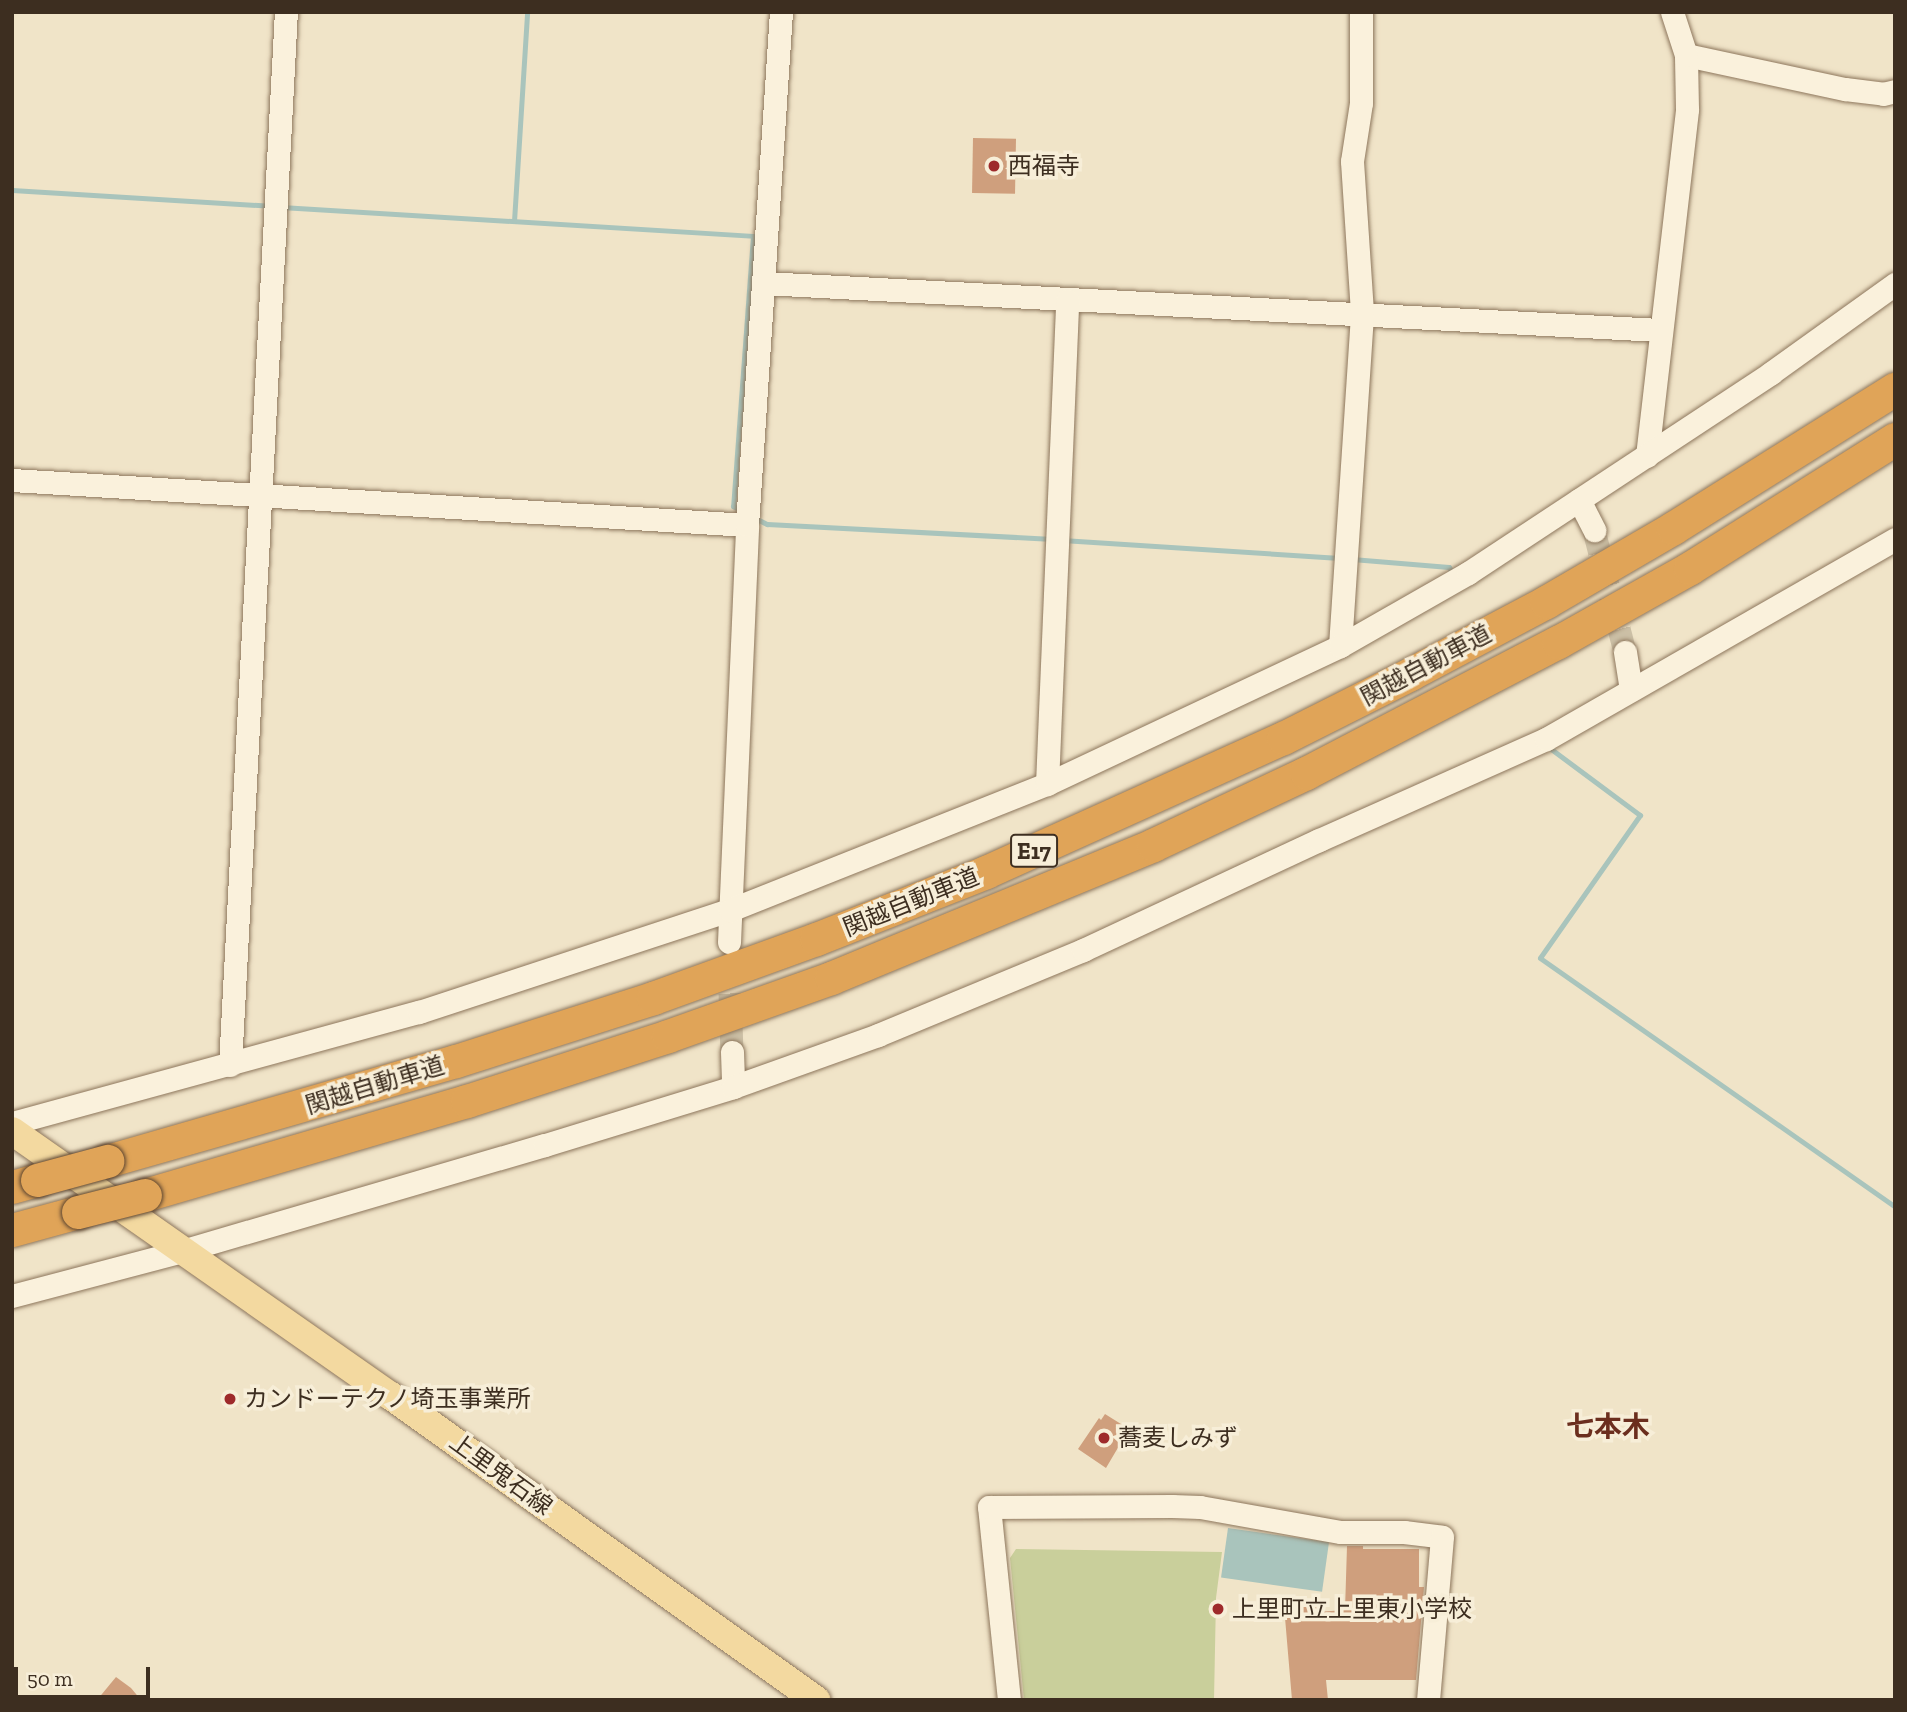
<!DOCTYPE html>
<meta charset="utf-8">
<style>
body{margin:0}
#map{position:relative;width:1907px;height:1712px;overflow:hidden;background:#f0e4c8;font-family:"Zilla Slab","Noto Sans JP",serif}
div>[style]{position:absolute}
.green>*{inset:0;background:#c9cf9b}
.water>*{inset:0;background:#a9c4bc;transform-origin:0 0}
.stream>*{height:5px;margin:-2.5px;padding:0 2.5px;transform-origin:2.5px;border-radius:2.5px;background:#a9c4bc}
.building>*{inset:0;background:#cf9f7d;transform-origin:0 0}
.minor-tunnel>*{height:23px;margin-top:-11.5px;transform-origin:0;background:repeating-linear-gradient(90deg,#ccc0a6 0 23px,transparent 0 34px)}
.roads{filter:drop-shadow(0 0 2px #8d765c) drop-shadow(0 0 2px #8d765c)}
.minor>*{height:23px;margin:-11.5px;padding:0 11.5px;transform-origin:11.5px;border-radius:11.5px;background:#faf1dc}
.major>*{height:28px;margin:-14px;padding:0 14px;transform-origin:14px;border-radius:14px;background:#f3d9a0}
.highway>*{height:33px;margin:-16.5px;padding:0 16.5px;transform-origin:16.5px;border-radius:16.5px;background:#e0a458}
.bridges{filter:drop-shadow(0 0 2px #5b4430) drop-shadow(0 0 2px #5b4430)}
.highway-bridge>*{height:33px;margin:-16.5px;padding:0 16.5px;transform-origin:16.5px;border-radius:16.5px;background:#e0a458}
.dots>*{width:19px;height:19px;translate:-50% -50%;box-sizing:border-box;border:4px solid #f7eed8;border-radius:50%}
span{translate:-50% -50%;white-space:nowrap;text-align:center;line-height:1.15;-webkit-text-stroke:7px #f7eed8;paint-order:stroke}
.shield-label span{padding:2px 5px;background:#f7eed8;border:2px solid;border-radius:5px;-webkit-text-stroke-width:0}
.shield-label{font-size:23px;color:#3d2e20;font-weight:700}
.poi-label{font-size:24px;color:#3d2e20}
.left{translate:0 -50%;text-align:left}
.street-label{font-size:24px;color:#3d2e20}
.quarter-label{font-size:28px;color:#6b2e1e;font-weight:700}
.frame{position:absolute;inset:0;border:14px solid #3d2e20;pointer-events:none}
.scale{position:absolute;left:14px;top:1667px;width:136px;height:32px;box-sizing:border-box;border:4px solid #3d2e20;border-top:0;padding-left:9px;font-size:21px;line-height:24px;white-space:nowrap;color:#3d2e20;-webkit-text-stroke:5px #f7eed8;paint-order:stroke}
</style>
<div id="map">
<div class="green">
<div style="clip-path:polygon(1016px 1549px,1222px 1552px,1216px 1598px,1214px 1700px,1024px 1700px,1010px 1558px)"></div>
</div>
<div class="water">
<div style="left:1228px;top:1528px;width:102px;height:50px;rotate:8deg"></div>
</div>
<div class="stream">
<div style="left:12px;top:190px;width:259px;rotate:3.5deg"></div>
<div style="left:281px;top:207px;width:473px;rotate:3.5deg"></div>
<div style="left:753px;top:236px;width:271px;rotate:94.2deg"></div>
<div style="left:733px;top:506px;width:9px;rotate:27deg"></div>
<div style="left:514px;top:221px;width:209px;rotate:-86.4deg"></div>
<div style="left:753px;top:517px;width:16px;rotate:27deg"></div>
<div style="left:767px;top:524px;width:286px;rotate:3deg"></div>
<div style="left:1062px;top:540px;width:278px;rotate:3.7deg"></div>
<div style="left:1352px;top:559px;width:97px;rotate:4.7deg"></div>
<div style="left:1449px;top:567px;width:9px;rotate:63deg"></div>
<div style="left:1547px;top:746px;width:116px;rotate:36.6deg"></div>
<div style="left:1640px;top:815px;width:174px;rotate:125deg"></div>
<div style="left:1540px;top:958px;width:434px;rotate:35deg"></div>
</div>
<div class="building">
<div style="left:973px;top:138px;width:43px;height:55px;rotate:1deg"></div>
<div style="clip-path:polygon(1105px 1414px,1129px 1429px,1106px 1468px,1078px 1449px,1099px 1418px,1101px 1420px)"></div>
<div style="clip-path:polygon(1347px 1546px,1363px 1546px,1363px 1549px,1419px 1549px,1419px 1587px,1424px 1587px,1416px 1680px,1326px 1680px,1328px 1700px,1292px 1700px,1284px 1606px,1316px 1603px,1317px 1612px,1345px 1610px)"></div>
<div style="clip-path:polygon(116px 1677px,131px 1688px,141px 1700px,97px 1700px)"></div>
</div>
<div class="minor-tunnel">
<div style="left:1594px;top:530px;width:126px;rotate:75.7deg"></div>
<div style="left:729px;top:959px;width:93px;rotate:88.2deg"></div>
</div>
<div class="roads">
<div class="minor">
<div style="left:1686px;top:55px;width:163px;rotate:12.1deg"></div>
<div style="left:1845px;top:89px;width:38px;rotate:7deg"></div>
<div style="left:1883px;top:94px;width:12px;rotate:-14deg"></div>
<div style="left:763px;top:283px;width:898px;rotate:3deg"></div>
<div style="left:1647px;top:456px;width:349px;rotate:-83.4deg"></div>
<div style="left:1687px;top:109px;width:54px;rotate:-91.1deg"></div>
<div style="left:1686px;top:55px;width:45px;rotate:-108deg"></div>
<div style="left:12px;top:480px;width:736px;rotate:3.5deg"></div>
<div style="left:1579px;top:500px;width:34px;rotate:63deg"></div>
<div style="left:1340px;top:646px;width:335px;rotate:-86.2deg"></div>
<div style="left:1362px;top:312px;width:151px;rotate:-93.8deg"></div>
<div style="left:1352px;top:161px;width:59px;rotate:-81.2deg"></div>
<div style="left:1361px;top:103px;width:91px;rotate:-90deg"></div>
<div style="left:1625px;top:652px;width:38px;rotate:81deg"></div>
<div style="left:1047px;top:784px;width:484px;rotate:-87.6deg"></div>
<div style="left:729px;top:942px;width:417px;rotate:-87.5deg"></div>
<div style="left:747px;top:525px;width:514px;rotate:-86.21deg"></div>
<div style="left:732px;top:1052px;width:35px;rotate:88deg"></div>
<div style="left:230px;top:1065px;width:1054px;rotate:-86.96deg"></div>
<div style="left:12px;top:1123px;width:422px;rotate:-15.3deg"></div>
<div style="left:419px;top:1012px;width:327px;rotate:-18.2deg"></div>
<div style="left:730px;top:910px;width:341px;rotate:-21.7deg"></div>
<div style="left:1047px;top:784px;width:324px;rotate:-25.2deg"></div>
<div style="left:1340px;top:646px;width:147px;rotate:-29.7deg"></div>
<div style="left:1468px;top:573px;width:363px;rotate:-33.4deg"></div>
<div style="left:1771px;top:373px;width:153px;rotate:-35.7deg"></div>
<div style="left:12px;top:1296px;width:176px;rotate:-14.8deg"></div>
<div style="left:182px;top:1251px;width:378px;rotate:-16.3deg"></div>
<div style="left:545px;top:1145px;width:197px;rotate:-17.1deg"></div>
<div style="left:733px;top:1087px;width:154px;rotate:-19.7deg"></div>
<div style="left:878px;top:1035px;width:222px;rotate:-22.5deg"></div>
<div style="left:1083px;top:950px;width:260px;rotate:-25deg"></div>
<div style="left:1319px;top:840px;width:248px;rotate:-24deg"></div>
<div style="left:1546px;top:739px;width:402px;rotate:-29.8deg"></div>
<div style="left:1009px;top:1700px;width:194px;rotate:-95.9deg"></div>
<div style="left:989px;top:1507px;width:183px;rotate:-0.3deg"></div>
<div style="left:1172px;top:1506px;width:28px;rotate:2deg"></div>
<div style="left:1200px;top:1507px;width:143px;rotate:10.1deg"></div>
<div style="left:1341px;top:1532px;width:63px"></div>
<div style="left:1404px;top:1532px;width:38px;rotate:7deg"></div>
<div style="left:1442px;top:1537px;width:164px;rotate:94.9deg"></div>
</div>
<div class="major">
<div style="left:12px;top:1131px;width:462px;rotate:35deg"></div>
<div style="left:391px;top:1396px;width:523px;rotate:35.58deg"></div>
</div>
<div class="highway">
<div style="left:107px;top:1161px;width:363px;rotate:-16deg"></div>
<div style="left:456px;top:1061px;width:207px;rotate:-17.7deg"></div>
<div style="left:653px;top:998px;width:173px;rotate:-19.9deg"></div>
<div style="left:816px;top:939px;width:183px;rotate:-21.5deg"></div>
<div style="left:986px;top:872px;width:326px;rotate:-24.3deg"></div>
<div style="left:1283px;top:738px;width:142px;rotate:-26.7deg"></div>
<div style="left:1410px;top:674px;width:154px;rotate:-27.9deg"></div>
<div style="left:1546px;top:602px;width:147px;rotate:-30.2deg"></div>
<div style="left:1673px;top:528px;width:262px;rotate:-32.1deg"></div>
<div style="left:12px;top:1187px;width:26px;rotate:-16deg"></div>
<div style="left:145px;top:1195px;width:335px;rotate:-16.3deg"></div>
<div style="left:467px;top:1101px;width:211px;rotate:-17.9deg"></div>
<div style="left:668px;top:1036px;width:173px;rotate:-19.6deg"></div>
<div style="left:831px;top:978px;width:348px;rotate:-22.4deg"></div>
<div style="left:1153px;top:845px;width:169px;rotate:-25.2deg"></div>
<div style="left:1306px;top:773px;width:284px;rotate:-27.5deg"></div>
<div style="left:1558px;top:642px;width:151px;rotate:-29.3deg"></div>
<div style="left:1690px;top:568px;width:242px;rotate:-32.2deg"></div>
<div style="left:12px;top:1230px;width:68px;rotate:-15.3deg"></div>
</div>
</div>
<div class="bridges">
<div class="highway-bridge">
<div style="left:37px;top:1180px;width:73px;rotate:-15.2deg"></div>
<div style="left:78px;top:1212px;width:69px;rotate:-14.2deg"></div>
</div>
</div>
<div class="dots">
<div style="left:994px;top:166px;background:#9e2a2b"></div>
<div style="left:230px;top:1399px;background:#9e2a2b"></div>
<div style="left:1104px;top:1438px;background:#9e2a2b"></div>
<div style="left:1218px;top:1609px;background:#9e2a2b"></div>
</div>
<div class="shield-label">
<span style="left:1034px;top:851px">E17</span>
</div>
<div class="poi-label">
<span class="left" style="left:1008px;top:166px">西福寺</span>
<span class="left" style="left:244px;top:1399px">カンドーテクノ埼玉事業所</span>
<span class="left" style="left:1118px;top:1438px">蕎麦しみず</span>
<span class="left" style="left:1232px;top:1609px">上里町立上里東小学校</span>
</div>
<div class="street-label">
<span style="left:1426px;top:665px;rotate:-28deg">関越自動車道</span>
<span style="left:911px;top:902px;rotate:-22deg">関越自動車道</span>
<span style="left:375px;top:1085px;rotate:-17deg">関越自動車道</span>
<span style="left:501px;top:1474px;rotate:36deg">上里鬼石線</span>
</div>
<div class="quarter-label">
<span style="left:1608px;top:1427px">七本木</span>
</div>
<div class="frame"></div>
<div class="scale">50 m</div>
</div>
